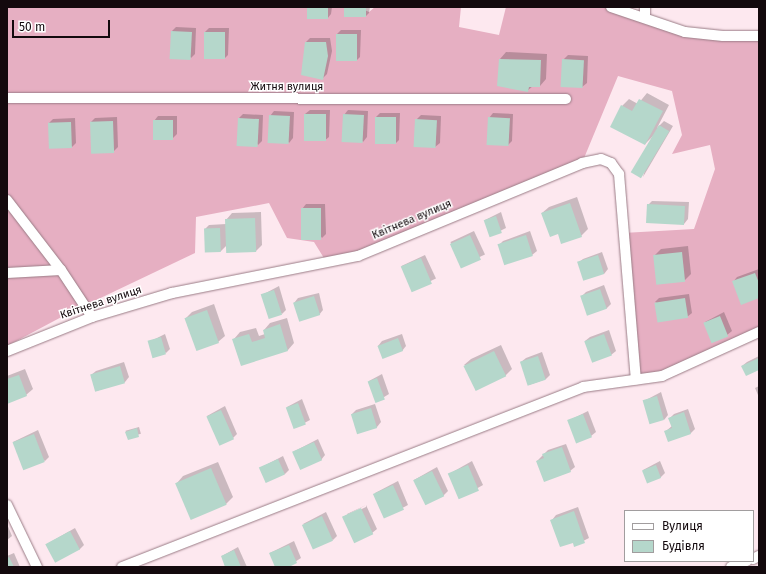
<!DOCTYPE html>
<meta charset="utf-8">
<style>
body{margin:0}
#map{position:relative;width:766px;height:574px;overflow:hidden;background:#fde8ef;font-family:"Fira Sans",sans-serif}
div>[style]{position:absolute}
.forest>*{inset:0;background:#e6afc2}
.shadow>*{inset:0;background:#0003;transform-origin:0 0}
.building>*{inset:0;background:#b5d7cb;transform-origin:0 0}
.roads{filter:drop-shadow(0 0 1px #9a7c86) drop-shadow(0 0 1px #9a7c86)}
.street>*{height:10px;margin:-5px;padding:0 5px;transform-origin:5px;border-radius:5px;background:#fff}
span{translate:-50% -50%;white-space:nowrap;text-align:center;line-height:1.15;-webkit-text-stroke:3px #fff;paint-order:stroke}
.street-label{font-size:11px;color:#13090d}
.frame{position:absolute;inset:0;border:8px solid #13090d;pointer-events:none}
.legend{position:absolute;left:624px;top:510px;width:130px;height:52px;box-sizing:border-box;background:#fff;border:1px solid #a19d9e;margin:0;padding:5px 7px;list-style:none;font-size:12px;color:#13090d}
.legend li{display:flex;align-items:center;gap:8px;height:20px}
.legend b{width:20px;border:1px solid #a19d9e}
.scale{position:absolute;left:12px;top:20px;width:98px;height:18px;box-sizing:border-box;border:2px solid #13090d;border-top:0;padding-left:5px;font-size:12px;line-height:14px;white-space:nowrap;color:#13090d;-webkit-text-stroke:3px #fff;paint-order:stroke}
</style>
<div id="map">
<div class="forest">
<div style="clip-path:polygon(7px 7px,358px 7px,369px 12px,375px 7px,461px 7px,459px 27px,499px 35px,506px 7px,611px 7px,685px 32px,759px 36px,759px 332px,700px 360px,636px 379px,623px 233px,694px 229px,715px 169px,710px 145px,672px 154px,682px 135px,672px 91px,618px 76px,582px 163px,327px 263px,314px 242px,287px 238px,269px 203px,196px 217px,195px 253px,69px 313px,7px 346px)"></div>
</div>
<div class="shadow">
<div style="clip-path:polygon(308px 7px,332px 7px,331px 14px,327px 19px)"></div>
<div style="clip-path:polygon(345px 7px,370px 7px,369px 13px,365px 17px)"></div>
<div style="clip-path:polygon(176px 27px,196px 28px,195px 54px,191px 58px,172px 31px)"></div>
<div style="clip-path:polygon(209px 28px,229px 28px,228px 55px,224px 59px,204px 58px,205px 32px)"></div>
<div style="clip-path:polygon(341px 30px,361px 30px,360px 57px,356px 61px,337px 34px)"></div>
<div style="clip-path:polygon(310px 38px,330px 38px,332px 51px,327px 74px,322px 79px,306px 42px)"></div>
<div style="clip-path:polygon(506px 52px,547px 54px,546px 79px,540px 86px,533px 86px,527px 91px,500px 59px)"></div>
<div style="clip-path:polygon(568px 55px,588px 56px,587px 83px,582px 87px,563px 60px)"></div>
<div style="clip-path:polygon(647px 93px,669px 105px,657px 128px,664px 121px,673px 126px,643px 177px,654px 135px,645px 144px,622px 106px,629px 99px,638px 104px)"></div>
<div style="clip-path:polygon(310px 110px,330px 110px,329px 137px,324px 141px,304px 140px,305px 114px)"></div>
<div style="clip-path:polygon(348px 110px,368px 111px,367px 137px,363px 142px,344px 115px)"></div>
<div style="clip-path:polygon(274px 111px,294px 112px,293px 138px,289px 143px,270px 116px)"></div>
<div style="clip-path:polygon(380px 113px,400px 113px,399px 140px,395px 144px,375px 143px,376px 117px)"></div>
<div style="clip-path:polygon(493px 113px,513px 114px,512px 141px,508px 145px,489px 118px)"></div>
<div style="clip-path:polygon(243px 114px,263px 115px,262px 141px,258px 145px,239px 118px)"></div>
<div style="clip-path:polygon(421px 115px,441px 116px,440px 143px,435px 147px,416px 120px)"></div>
<div style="clip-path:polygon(158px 116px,177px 116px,177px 134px,173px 138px,154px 121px)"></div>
<div style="clip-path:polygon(117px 117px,118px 147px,113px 152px,91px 122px,95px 118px)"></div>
<div style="clip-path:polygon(75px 118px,76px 143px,72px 147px,49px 123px,53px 119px)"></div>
<div style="clip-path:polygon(577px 197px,588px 229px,581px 236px,559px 233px,542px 213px,549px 207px)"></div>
<div style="clip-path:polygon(652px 201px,689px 202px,688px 219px,684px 224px,648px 205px)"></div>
<div style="clip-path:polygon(306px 204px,325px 204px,326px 234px,322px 238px,302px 209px)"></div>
<div style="clip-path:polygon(261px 212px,262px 245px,256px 251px,227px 245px,221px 251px,205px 252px,205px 229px,209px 225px,226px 224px,226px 220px,232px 213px)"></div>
<div style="clip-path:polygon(501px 212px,506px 228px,490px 236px,485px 220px)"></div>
<div style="left:474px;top:231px;width:26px;height:26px;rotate:65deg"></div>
<div style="clip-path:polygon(530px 231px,537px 251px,532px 255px,499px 245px,503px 241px)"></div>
<div style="clip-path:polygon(688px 246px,691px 274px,684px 281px,654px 256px,661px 249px)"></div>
<div style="clip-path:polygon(602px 252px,608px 269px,604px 274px,578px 263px,583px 259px)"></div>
<div style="left:425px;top:255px;width:26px;height:26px;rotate:65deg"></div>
<div style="clip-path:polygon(759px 269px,759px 297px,733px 282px,737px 277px)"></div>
<div style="clip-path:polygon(604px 285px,611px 304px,606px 309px,582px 296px,586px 292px)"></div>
<div style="clip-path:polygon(279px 286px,286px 310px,282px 314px,262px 295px)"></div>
<div style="clip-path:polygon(319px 293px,323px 310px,319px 315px,294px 303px,298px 298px)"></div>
<div style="clip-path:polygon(689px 294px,692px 313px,687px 317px,655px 302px,659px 298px)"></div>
<div style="clip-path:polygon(214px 304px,225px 336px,218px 342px,185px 319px,192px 312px)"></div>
<div style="clip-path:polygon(724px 312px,732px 331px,727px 335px,705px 322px)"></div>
<div style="clip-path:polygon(287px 318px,294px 343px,288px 350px,241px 364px,234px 339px,240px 332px,256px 328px,259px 336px,265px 334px,264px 330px,270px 323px)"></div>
<div style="clip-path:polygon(609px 330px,616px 351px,611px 355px,585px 341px,590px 337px)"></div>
<div style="clip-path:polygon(165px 334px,170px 349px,166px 353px,149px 342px)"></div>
<div style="clip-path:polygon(402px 334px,406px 346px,402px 351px,378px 346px,382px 341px)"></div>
<div style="clip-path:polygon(501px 345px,512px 369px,505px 376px,464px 365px,471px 359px)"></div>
<div style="clip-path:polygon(542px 352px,550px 375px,546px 379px,529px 385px,521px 362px,526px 358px)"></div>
<div style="clip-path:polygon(759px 356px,759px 369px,742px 366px,747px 362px)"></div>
<div style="clip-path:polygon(124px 362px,129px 377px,125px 382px,96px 391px,91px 375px,96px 371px)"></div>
<div style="clip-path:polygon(25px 369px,33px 389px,26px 395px,7px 403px,7px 376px)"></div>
<div style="clip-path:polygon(382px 374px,389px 394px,376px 402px,369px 381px)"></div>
<div style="clip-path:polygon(759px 386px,759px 394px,758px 395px,755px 388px)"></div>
<div style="clip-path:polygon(661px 392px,668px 415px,664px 420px,644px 401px)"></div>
<div style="clip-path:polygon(302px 399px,310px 420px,295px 428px,287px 407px)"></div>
<div style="clip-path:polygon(375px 404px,381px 422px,377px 427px,358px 433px,352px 414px,356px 410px)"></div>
<div style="clip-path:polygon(225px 406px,237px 434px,233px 438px,207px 416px)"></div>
<div style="clip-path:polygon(688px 409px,695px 429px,691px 433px,669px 440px,666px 431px,672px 426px,670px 418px,674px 414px)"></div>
<div style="clip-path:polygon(588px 411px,596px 432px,591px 436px,568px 421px)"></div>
<div style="left:139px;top:427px;width:7px;height:14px;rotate:74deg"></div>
<div style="clip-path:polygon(38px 430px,49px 457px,45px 461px,13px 442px)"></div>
<div style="clip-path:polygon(318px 439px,325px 455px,321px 460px,293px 452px)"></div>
<div style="clip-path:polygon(566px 444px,575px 467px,570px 471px,537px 461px,548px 450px)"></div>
<div style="clip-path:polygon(283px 456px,289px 470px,285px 474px,260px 468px)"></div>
<div style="clip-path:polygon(472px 461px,483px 485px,460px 498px,449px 474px)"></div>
<div style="clip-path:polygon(660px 461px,665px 473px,660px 478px,643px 470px)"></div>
<div style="clip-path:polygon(218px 462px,233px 497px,226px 504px,177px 483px,183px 476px)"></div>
<div style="clip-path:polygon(437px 467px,448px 491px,443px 496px,414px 480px)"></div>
<div style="clip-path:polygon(398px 481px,408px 505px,385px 517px,375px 493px)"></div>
<div style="clip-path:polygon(evenodd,366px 505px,377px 529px,372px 533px,343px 517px,366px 505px,366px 505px,366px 507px,347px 516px,347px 514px,366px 505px)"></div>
<div style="clip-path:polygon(578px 507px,589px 538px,575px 545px,552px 520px,556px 515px)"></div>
<div style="clip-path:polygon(326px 512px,337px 536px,333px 540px,303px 524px)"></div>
<div style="clip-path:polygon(7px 524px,12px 536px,7px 540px)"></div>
<div style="clip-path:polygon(75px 528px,84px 545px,79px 550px,47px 544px)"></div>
<div style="clip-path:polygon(294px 541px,301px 558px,287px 567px,276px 567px,270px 553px)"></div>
<div style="clip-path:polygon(238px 547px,247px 567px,226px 567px,222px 556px)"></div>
<div style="clip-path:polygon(14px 553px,20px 567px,7px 567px,7px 556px)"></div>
</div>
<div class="building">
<div style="left:307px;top:7px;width:21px;height:12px"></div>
<div style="left:344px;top:7px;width:22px;height:10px"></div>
<div style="left:171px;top:31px;width:21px;height:28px;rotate:3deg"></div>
<div style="left:204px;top:32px;width:21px;height:27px"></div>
<div style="left:336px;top:34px;width:21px;height:27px"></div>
<div style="clip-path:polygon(305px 42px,326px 42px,328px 56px,323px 80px,301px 75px)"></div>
<div style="clip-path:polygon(499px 59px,541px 60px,540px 87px,529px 87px,528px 92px,497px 86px)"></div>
<div style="left:562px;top:59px;width:22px;height:28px;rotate:3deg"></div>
<div style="clip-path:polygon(639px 99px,663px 111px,645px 145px,610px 127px,621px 105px,632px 111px)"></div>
<div style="left:304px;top:114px;width:22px;height:27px"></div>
<div style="left:343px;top:114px;width:21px;height:28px;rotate:3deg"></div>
<div style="left:269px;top:115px;width:21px;height:28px;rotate:3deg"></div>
<div style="left:375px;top:117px;width:21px;height:27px"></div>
<div style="left:488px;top:117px;width:22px;height:28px;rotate:3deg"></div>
<div style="left:238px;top:118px;width:21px;height:28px;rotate:3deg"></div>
<div style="left:415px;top:119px;width:22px;height:28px;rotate:3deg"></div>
<div style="left:153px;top:120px;width:20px;height:20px"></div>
<div style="left:113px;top:121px;width:32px;height:23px;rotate:88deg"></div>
<div style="left:71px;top:122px;width:26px;height:23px;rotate:88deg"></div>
<div style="left:659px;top:125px;width:12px;height:55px;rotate:31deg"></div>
<div style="clip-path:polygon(570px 203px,582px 237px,561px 244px,558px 234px,550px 237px,541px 213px)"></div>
<div style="left:647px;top:204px;width:38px;height:19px;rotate:3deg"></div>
<div style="left:301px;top:208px;width:20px;height:32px"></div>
<div style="left:496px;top:216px;width:18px;height:13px;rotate:71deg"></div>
<div style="left:255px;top:218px;width:34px;height:30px;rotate:88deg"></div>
<div style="left:220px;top:228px;width:24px;height:16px;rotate:88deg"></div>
<div style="left:470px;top:235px;width:27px;height:22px;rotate:66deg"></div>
<div style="left:526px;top:235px;width:22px;height:30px;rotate:72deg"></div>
<div style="left:682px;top:252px;width:30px;height:29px;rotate:84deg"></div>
<div style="left:598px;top:255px;width:20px;height:22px;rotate:72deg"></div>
<div style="left:421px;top:258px;width:28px;height:22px;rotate:67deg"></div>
<div style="clip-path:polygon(755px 273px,759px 283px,759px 298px,741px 305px,732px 281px)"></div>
<div style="left:600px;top:289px;width:21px;height:21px;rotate:71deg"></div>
<div style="left:274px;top:290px;width:26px;height:14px;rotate:72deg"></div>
<div style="left:314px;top:296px;width:20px;height:22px;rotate:72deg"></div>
<div style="left:685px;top:298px;width:20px;height:31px;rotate:81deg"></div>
<div style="left:207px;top:310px;width:35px;height:24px;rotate:70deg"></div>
<div style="left:720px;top:316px;width:22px;height:18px;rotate:68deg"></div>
<div style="clip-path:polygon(280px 324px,288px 351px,241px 366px,232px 339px,249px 334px,252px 342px,265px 338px,263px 330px)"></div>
<div style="left:604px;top:334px;width:23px;height:21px;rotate:70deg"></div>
<div style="left:161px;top:337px;width:18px;height:14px;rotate:74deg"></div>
<div style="left:398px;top:338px;width:14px;height:22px;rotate:69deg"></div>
<div style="left:494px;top:351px;width:28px;height:34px;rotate:64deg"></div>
<div style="left:538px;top:356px;width:25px;height:19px;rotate:72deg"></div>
<div style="clip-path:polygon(759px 358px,759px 370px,746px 376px,741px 366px)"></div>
<div style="left:120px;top:366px;width:18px;height:31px;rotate:74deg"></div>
<div style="clip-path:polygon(19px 375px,27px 396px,7px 404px,7px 379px)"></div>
<div style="left:377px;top:378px;width:23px;height:10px;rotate:70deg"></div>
<div style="left:657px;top:396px;width:25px;height:15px;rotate:74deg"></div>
<div style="left:298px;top:403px;width:23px;height:13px;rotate:70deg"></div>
<div style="left:371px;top:408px;width:21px;height:21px;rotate:73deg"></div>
<div style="left:221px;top:410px;width:32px;height:16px;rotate:66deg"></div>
<div style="clip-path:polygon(684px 412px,691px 434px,668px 442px,664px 431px,672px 428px,668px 418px)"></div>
<div style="left:583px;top:414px;width:25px;height:17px;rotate:69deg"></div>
<div style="clip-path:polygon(137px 428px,139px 437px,128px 440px,125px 432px)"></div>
<div style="left:34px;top:434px;width:30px;height:23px;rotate:69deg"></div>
<div style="left:314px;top:442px;width:20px;height:24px;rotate:66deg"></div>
<div style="clip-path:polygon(562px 447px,571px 472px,544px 482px,536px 461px,544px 458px,542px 454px)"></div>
<div style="left:278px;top:459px;width:17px;height:21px;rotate:66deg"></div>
<div style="left:468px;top:465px;width:28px;height:22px;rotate:67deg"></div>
<div style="left:656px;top:465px;width:14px;height:15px;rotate:69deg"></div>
<div style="left:211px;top:468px;width:40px;height:39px;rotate:67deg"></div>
<div style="left:432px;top:471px;width:28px;height:21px;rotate:64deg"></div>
<div style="left:393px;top:485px;width:27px;height:22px;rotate:66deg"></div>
<div style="left:361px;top:508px;width:29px;height:21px;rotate:65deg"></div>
<div style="clip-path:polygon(574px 511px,585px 543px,574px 547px,573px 543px,560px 547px,550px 520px)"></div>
<div style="left:322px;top:516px;width:27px;height:22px;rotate:66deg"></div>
<div style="left:70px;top:531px;width:21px;height:28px;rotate:62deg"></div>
<div style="clip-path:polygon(289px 545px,297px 563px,289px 567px,275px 567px,269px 553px)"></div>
<div style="clip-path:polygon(234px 550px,241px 567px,225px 567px,221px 556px)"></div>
<div style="clip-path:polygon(9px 557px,14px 567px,7px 567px,7px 558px)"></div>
</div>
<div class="roads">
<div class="street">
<div style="left:611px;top:7px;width:78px;rotate:18.7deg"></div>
<div style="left:685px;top:32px;width:38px;rotate:6deg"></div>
<div style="left:723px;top:36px;width:36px"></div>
<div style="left:645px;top:7px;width:11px;rotate:90deg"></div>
<div style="left:7px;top:98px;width:559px;rotate:0.1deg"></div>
<div style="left:7px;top:200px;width:88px;rotate:52.4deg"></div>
<div style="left:61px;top:270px;width:56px;rotate:56.6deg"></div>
<div style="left:7px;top:273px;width:54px;rotate:-3.2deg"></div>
<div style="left:7px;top:351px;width:92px;rotate:-21.8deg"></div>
<div style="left:92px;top:317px;width:84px;rotate:-16.7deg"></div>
<div style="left:172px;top:293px;width:190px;rotate:-11.3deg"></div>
<div style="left:358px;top:256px;width:243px;rotate:-22.5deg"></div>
<div style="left:582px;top:163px;width:19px;rotate:-12deg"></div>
<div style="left:601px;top:159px;width:11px;rotate:22deg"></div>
<div style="left:611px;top:163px;width:14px;rotate:54deg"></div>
<div style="left:619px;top:174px;width:206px;rotate:85.3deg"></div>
<div style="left:7px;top:505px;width:69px;rotate:64.2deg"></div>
<div style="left:753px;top:559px;width:7px;rotate:-27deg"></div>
<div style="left:122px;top:567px;width:495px;rotate:-21.3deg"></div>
<div style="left:583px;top:387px;width:80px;rotate:-7.9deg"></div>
<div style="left:662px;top:376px;width:107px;rotate:-24.4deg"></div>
<div style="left:731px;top:567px;width:17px;rotate:-21deg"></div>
</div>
</div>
<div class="street-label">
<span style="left:287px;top:87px">Житня вулиця</span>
<span style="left:412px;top:220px;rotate:-23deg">Квітнева вулиця</span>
<span style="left:101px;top:303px;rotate:-18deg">Квітнева вулиця</span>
</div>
<div class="frame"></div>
<ul class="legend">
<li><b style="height:5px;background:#fff"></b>Вулиця</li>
<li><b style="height:11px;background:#b5d7cb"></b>Будівля</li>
</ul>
<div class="scale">50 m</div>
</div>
